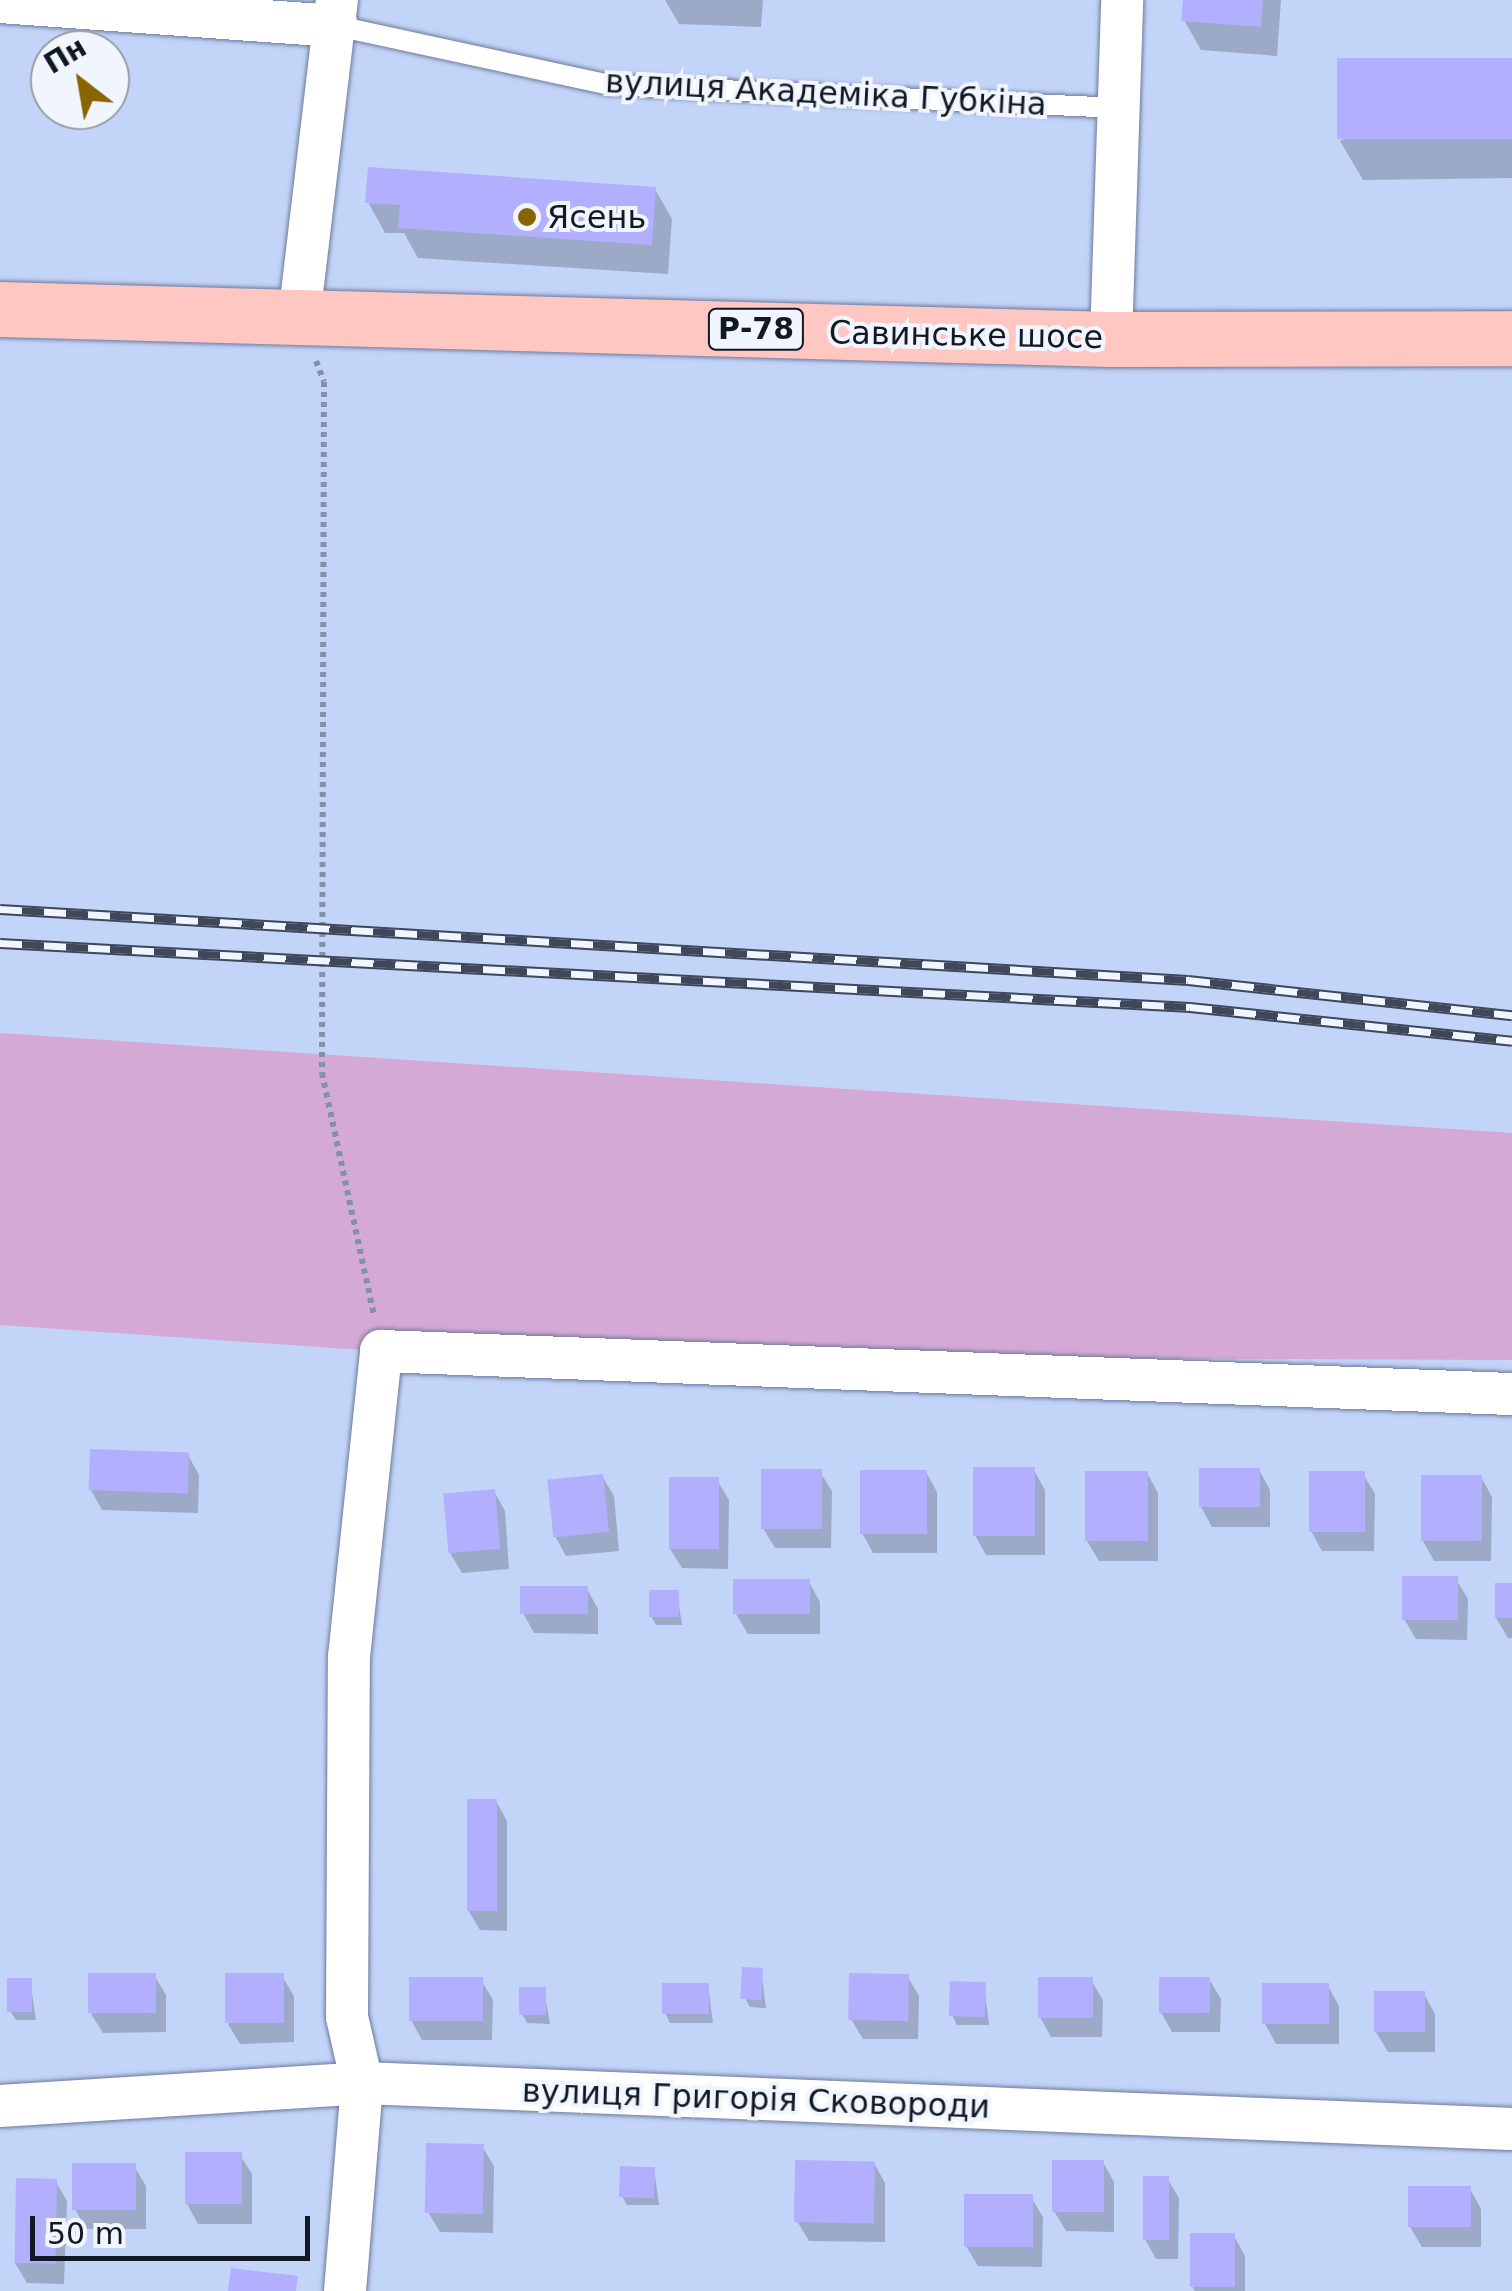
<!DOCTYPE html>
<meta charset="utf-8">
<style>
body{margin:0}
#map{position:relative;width:1512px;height:2291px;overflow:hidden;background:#c3d4f9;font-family:"DejaVu Sans",sans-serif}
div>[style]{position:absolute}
.green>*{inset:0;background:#d5a9d5}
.shadow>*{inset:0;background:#0003}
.building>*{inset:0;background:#b3afff;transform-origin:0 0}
.path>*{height:6px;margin-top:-3px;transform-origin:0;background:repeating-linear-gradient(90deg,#8390ac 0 5px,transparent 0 10px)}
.roads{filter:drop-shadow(0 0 2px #6c7a9c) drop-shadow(0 0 2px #6c7a9c)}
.service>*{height:20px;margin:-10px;padding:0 10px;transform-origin:10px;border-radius:10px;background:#fff}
.minor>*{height:42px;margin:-21px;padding:0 21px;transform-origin:21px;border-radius:21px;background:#fff}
.primary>*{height:55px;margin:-27.5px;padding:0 27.5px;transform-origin:27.5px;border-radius:27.5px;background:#fec7c2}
.rail>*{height:11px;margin-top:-5.5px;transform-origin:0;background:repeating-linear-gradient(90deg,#f1f5fd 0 22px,#3f475a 0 44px);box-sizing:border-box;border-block:2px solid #3f475a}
.dots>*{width:28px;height:28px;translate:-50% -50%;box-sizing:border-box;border:5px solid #f1f5fd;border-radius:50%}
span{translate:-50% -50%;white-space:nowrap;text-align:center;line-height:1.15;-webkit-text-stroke:8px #f1f5fd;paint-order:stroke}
.shield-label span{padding:2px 8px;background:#f1f5fd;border:2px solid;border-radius:8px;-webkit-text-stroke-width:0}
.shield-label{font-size:30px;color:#131825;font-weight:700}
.street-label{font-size:32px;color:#131825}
.poi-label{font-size:32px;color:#131825}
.left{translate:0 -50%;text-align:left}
.north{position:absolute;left:30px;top:30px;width:100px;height:100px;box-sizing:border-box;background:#f1f5fd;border:2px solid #989da7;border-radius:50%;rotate:329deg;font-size:28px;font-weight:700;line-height:40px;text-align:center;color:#131825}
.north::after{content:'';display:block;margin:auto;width:35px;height:45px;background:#876500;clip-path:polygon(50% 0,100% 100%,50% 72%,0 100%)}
.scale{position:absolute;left:30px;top:2216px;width:280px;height:45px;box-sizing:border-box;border:5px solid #131825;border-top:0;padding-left:12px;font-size:30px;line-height:35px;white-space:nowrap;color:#131825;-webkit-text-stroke:8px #f1f5fd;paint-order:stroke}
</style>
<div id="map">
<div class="green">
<div style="clip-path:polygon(0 1033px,1512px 1133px,1512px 1360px,435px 1355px,0 1325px)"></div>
</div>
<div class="shadow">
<div style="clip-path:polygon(665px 0,763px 0,761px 27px,679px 24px)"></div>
<div style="clip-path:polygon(1185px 0,1281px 0,1277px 56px,1201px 50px,1184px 20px)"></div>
<div style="clip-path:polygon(1512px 60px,1512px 178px,1363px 180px,1340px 141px)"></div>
<div style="clip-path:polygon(655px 189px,672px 219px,668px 274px,418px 258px,404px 233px,385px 233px,368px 202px)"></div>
<div style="clip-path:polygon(188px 1455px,199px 1475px,198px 1513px,102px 1510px,91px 1490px)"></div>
<div style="clip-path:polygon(1034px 1470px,1045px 1490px,1045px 1555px,986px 1555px,975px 1535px)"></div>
<div style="clip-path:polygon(1259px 1470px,1270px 1490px,1270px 1527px,1212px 1527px,1201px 1507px)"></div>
<div style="clip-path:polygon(820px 1472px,832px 1491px,831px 1548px,775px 1548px,763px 1528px)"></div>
<div style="clip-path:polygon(926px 1472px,937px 1492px,937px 1553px,873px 1553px,862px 1533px)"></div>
<div style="clip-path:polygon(1147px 1473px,1158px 1493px,1158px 1561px,1099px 1561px,1087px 1541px)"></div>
<div style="clip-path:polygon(1363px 1474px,1375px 1494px,1374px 1551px,1322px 1551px,1311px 1531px)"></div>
<div style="clip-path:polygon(602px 1476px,614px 1496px,619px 1551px,566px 1556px,555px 1536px)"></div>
<div style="clip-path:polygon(1481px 1477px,1492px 1497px,1491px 1561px,1434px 1561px,1423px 1541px)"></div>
<div style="clip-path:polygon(717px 1480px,729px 1500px,728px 1569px,682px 1568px,670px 1549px)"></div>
<div style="clip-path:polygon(494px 1491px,505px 1511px,509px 1569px,462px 1573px,450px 1553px)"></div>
<div style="clip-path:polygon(1456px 1579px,1468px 1599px,1467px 1640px,1416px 1639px,1404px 1619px)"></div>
<div style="clip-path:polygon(809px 1582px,820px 1602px,820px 1634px,748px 1634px,736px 1614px)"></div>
<div style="clip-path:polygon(1512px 1586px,1512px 1638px,1508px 1638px,1496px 1618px)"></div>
<div style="clip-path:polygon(587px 1589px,598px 1609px,598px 1634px,534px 1633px,523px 1613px)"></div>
<div style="clip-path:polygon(677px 1592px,682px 1625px,656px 1625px,651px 1616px)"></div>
<div style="clip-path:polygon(496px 1801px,507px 1821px,507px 1931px,480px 1930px,468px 1910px)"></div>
<div style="clip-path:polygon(761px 1970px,766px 2008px,750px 2007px,745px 1998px)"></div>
<div style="clip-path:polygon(154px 1975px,166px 1995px,166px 2032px,103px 2033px,91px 2014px)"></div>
<div style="clip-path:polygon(282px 1976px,294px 1996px,294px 2042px,240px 2044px,228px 2024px)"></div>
<div style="clip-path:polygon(907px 1976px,919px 1996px,918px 2039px,863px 2039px,851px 2019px)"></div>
<div style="clip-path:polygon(1209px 1979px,1221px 1999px,1220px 2032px,1172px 2032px,1161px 2012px)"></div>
<div style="clip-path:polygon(30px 1980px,36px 2020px,16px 2020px,10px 2011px)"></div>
<div style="clip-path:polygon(481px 1980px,493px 2000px,492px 2040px,422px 2040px,411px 2020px)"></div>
<div style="clip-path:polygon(1091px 1980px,1103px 2000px,1102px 2037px,1051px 2037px,1040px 2017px)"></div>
<div style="clip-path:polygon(984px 1984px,989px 2025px,957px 2025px,952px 2015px)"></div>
<div style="clip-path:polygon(708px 1985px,713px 2023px,670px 2023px,665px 2013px)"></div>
<div style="clip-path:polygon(1328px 1986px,1339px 2006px,1339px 2044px,1276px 2044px,1265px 2024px)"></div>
<div style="clip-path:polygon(544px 1990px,550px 2024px,527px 2023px,522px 2014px)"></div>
<div style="clip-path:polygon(1424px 1994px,1435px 2014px,1435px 2052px,1388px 2052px,1376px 2032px)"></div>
<div style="clip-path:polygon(482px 2146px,494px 2166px,493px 2233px,440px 2232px,428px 2212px)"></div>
<div style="clip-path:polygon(240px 2155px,252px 2174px,252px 2224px,198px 2224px,187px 2204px)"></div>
<div style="clip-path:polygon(1103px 2162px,1114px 2182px,1114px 2232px,1066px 2231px,1054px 2211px)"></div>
<div style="clip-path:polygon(874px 2163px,885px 2183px,885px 2242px,809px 2241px,797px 2221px)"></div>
<div style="clip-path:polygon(134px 2166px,146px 2186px,146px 2229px,86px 2229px,75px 2209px)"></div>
<div style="clip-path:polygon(654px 2169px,659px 2205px,627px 2205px,622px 2196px)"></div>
<div style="clip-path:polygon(1167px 2178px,1179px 2198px,1178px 2259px,1156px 2259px,1145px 2239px)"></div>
<div style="clip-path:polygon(56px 2182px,67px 2201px,64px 2284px,27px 2283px,15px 2263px)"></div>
<div style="clip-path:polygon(1470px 2189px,1481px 2209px,1481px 2247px,1422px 2247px,1410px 2227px)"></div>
<div style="clip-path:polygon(1031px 2197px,1043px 2217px,1042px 2267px,978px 2266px,966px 2246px)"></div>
<div style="clip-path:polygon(1234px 2236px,1245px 2256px,1245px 2291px,1195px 2291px,1192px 2286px)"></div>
</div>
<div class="building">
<div style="clip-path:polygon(1183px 0,1263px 0,1261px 27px,1181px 21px)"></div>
<div style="left:1512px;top:58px;width:81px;height:175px;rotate:90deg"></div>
<div style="clip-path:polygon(368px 167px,656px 187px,652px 245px,398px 228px,400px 205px,365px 203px)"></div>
<div style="left:90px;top:1449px;width:99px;height:41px;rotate:2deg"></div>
<div style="left:973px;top:1467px;width:62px;height:69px"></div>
<div style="left:1199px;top:1468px;width:61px;height:39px"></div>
<div style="left:761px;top:1469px;width:61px;height:60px"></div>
<div style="left:860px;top:1470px;width:67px;height:64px"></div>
<div style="left:1085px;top:1471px;width:63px;height:70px"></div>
<div style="left:1309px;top:1471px;width:56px;height:61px"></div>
<div style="left:603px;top:1474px;width:58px;height:56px;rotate:84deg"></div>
<div style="left:1421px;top:1475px;width:61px;height:66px"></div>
<div style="left:669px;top:1477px;width:50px;height:72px"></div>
<div style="left:495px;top:1489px;width:60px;height:52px;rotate:85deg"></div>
<div style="left:1402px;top:1576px;width:56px;height:44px"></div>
<div style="left:733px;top:1579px;width:77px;height:35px"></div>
<div style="left:1495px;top:1583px;width:17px;height:35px"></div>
<div style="left:520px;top:1586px;width:68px;height:28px"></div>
<div style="left:649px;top:1590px;width:30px;height:27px"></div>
<div style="left:467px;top:1799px;width:30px;height:112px"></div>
<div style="left:742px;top:1967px;width:21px;height:32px;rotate:3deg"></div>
<div style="left:156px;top:1973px;width:40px;height:68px;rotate:90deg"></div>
<div style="left:284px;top:1973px;width:50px;height:59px;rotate:90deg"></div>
<div style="left:849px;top:1973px;width:60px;height:47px;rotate:1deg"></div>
<div style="left:409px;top:1977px;width:74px;height:44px"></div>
<div style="left:1038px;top:1977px;width:55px;height:41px"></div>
<div style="left:1159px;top:1977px;width:51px;height:36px"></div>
<div style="left:7px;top:1978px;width:25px;height:34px"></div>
<div style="left:950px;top:1981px;width:36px;height:35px;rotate:2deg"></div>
<div style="left:662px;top:1983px;width:47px;height:31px"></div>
<div style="left:1262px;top:1983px;width:67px;height:41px"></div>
<div style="left:519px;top:1987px;width:27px;height:28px"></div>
<div style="left:1374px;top:1991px;width:51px;height:41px"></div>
<div style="left:426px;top:2143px;width:58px;height:70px;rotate:1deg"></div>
<div style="left:185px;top:2152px;width:57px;height:52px"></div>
<div style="left:795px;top:2160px;width:80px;height:62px;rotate:1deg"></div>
<div style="left:1052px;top:2160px;width:52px;height:52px"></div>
<div style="left:136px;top:2163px;width:47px;height:64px;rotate:90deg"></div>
<div style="left:620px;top:2166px;width:35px;height:31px;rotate:2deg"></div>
<div style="left:1143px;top:2176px;width:26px;height:64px"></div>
<div style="left:16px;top:2178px;width:41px;height:85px;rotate:1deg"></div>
<div style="left:1471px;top:2186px;width:41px;height:63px;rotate:90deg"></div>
<div style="left:964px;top:2194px;width:69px;height:53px"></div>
<div style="left:1235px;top:2233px;width:54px;height:45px;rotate:90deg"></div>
<div style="clip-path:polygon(231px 2268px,298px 2276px,296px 2291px,228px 2291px)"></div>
</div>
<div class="path">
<div style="left:316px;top:361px;width:22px;rotate:69deg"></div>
<div style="left:324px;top:382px;width:691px;rotate:90.17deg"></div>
<div style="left:322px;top:1073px;width:249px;rotate:77.9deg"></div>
</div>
<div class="roads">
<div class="service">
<div style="left:337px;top:26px;width:280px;rotate:12.2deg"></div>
<div style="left:611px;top:85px;width:509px;rotate:2.59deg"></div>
</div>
<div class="minor">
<div style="left:0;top:2px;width:338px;rotate:4.1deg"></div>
<div style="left:299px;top:318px;width:320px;rotate:-83.2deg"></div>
<div style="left:1111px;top:339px;width:339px;rotate:-88.1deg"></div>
<div style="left:0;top:2106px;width:363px;rotate:-3.6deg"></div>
<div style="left:362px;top:2083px;width:1151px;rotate:2.29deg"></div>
<div style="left:345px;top:2291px;width:209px;rotate:-85.3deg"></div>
<div style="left:362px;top:2083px;width:68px;rotate:-102.8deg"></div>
<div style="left:347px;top:2017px;width:360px;rotate:-89.7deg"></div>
<div style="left:349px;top:1657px;width:308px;rotate:-84deg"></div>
<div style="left:381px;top:1351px;width:1132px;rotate:2.18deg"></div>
</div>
<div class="primary">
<div style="left:0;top:309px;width:1111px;rotate:1.55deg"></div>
<div style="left:1111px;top:339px;width:401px;rotate:-0.1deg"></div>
</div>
</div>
<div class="rail">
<div style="left:0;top:909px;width:1190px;rotate:3.42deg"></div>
<div style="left:1188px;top:980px;width:326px;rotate:6.2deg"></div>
<div style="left:0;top:943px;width:1192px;rotate:3.08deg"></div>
<div style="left:1190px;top:1007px;width:324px;rotate:6deg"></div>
</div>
<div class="dots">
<div style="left:527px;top:217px;background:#876500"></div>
</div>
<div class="shield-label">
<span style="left:756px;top:329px">Р-78</span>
</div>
<div class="street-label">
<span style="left:826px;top:93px;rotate:3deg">вулиця Академіка Губкіна</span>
<span style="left:966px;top:335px;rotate:1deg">Савинське шосе</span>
<span style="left:756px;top:2099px;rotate:2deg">вулиця Григорія Сковороди</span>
</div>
<div class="poi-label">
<span class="left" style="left:547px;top:217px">Ясень</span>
</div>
<div class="north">Пн</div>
<div class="scale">50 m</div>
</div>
